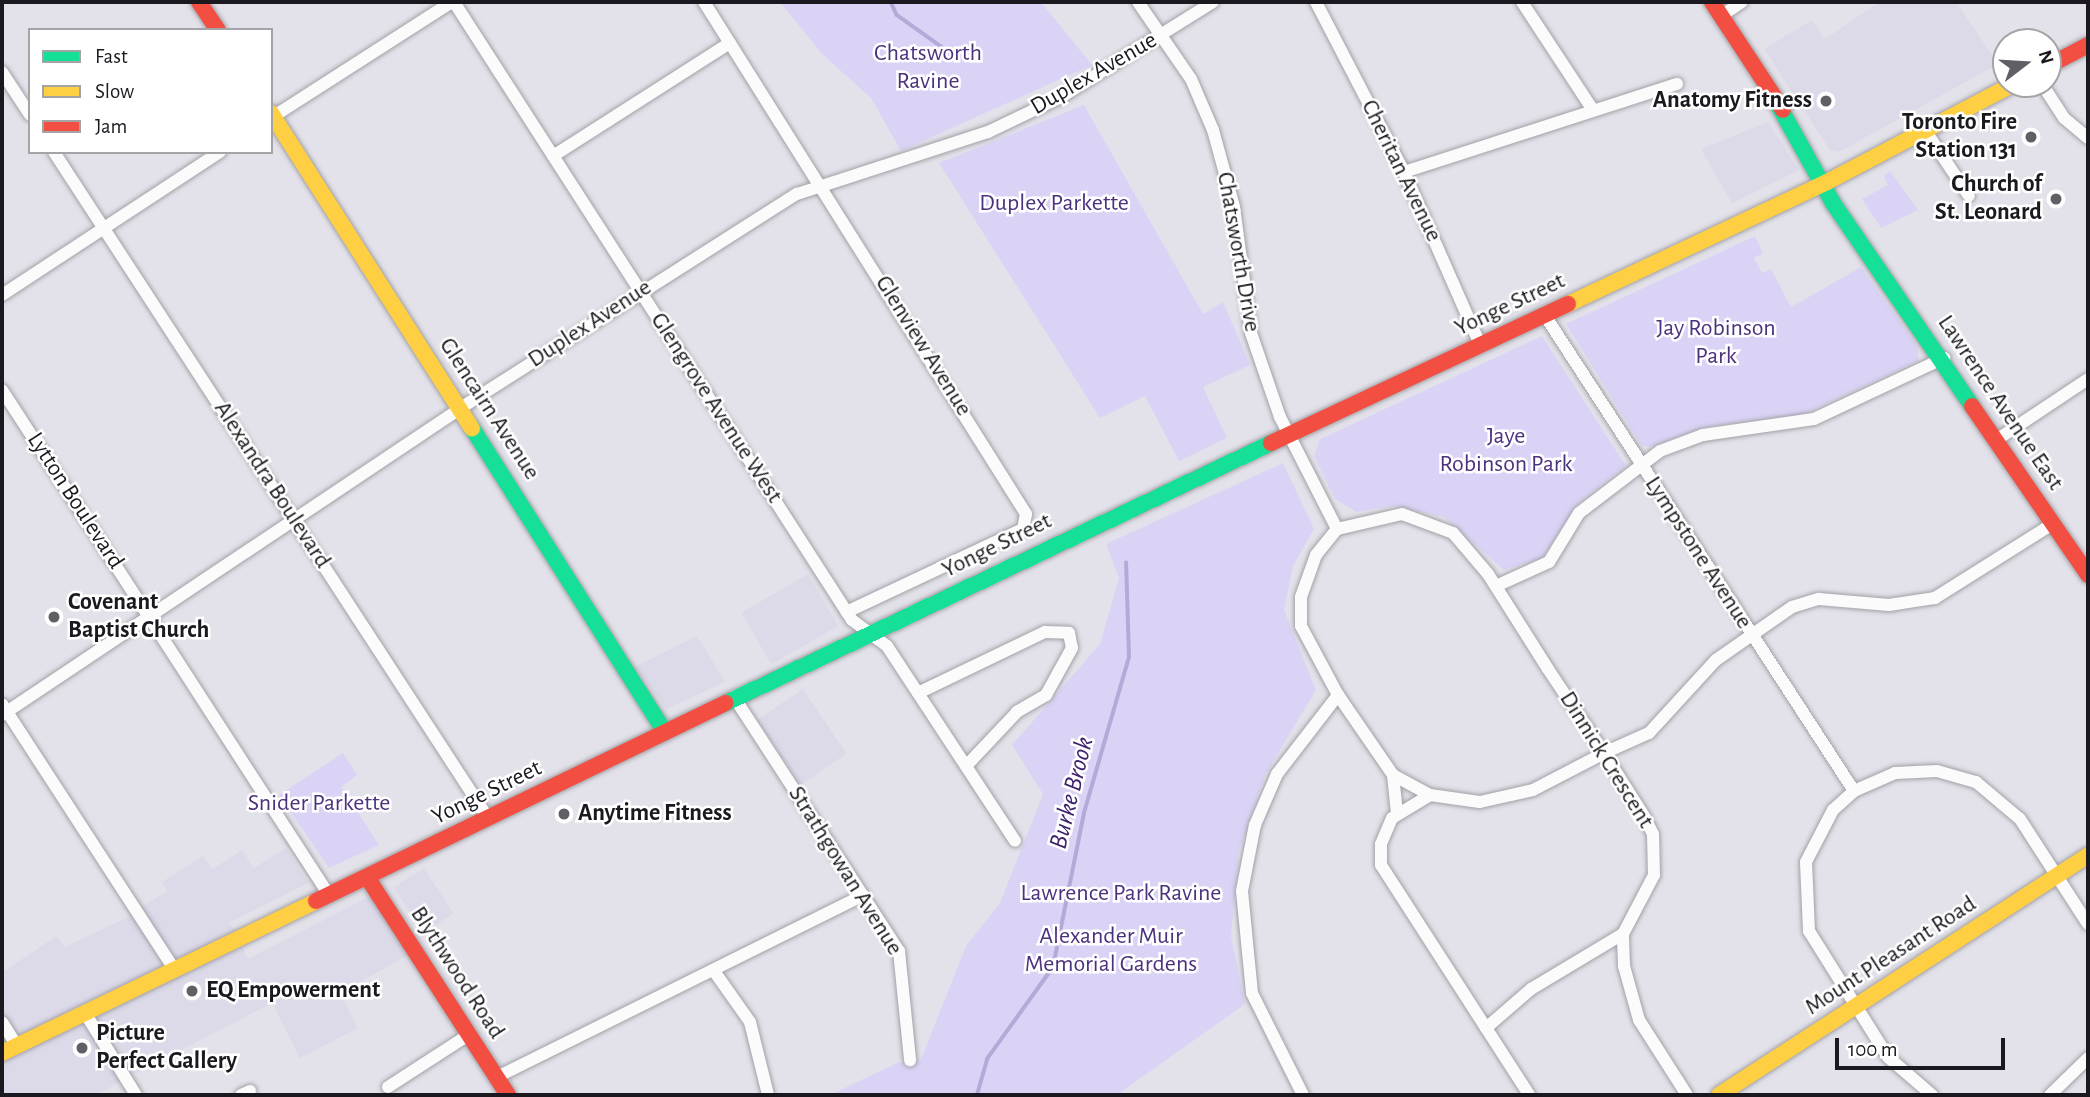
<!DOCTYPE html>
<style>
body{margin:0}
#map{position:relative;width:2090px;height:1097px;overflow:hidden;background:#e3e2ea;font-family:"Alegreya Sans",sans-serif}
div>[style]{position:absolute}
.built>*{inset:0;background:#dcd9e9;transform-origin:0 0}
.green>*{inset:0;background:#dbd3f6}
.stream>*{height:3.5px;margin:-1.75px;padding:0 1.75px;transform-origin:1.75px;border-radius:1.75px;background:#b5a9d7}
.roads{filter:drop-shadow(0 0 2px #a2a1a7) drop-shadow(0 0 2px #a2a1a7)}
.street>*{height:12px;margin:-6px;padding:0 6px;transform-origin:6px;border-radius:6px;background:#fbfbfc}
.fast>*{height:16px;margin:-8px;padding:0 8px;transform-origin:8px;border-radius:8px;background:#16e098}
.slow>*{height:16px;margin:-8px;padding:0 8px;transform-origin:8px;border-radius:8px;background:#ffcf43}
.jam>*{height:16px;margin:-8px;padding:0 8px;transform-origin:8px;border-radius:8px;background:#f24e42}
.dots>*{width:19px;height:19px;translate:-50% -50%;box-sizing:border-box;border:4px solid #fff;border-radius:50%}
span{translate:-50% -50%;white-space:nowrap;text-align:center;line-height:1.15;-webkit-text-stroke:5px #fff;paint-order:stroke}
.park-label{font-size:24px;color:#4c317d}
.street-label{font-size:24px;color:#1b191f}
.poi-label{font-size:24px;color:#1b191f;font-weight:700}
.right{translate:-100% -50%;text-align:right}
.left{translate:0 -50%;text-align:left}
.water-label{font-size:26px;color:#3e226c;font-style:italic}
.frame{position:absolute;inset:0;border:4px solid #1b191f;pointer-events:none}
.legend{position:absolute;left:28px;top:28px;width:245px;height:126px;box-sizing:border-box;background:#fff;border:2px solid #a4a3a5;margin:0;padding:9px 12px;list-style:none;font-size:21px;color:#1b191f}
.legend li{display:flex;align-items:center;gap:14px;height:35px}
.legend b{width:35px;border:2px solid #a4a3a5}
.north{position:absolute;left:1992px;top:28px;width:70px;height:70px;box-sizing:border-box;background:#fff;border:2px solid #a4a3a5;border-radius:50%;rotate:73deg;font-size:19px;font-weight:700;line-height:28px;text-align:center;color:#1b191f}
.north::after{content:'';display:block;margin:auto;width:24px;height:32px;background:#615f66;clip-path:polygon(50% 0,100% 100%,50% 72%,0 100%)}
.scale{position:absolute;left:1835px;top:1038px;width:170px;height:32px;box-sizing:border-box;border:4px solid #1b191f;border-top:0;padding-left:9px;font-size:21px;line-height:24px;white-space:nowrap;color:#1b191f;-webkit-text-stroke:5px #fff;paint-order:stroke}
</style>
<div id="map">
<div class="built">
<div style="clip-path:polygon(1879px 2px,1956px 2px,1998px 64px,1839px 152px,1830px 150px,1764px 49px,1812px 20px,1825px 39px)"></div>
<div style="clip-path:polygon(1768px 122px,1799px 170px,1732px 203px,1701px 149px)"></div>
<div style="left:808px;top:574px;width:60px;height:77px;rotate:60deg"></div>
<div style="clip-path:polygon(697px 636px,725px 682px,666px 709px,635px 667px)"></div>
<div style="left:803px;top:689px;width:78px;height:55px;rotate:56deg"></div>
<div style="clip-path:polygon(286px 848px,308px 883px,230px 922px,248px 959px,370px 896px,408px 955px,340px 993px,358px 1028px,300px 1058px,272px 1003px,95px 1095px,2px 1095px,2px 973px,56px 936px,65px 947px,126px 918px,167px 891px,162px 882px,203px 856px,213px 869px,242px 850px,254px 868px)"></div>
<div style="left:424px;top:868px;width:54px;height:36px;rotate:57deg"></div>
</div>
<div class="green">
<div style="clip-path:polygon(780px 2px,1041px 2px,1092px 65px,901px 151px,871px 98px,822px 54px)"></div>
<div style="clip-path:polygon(1084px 105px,1203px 314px,1223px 302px,1250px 365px,1203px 387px,1227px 438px,1179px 461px,1145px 396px,1100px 418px,939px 163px)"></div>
<div style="clip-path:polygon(1890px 171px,1918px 210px,1881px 228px,1862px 199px,1888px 185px,1884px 176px)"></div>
<div style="clip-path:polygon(1755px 236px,1763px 253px,1754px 258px,1762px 273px,1771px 269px,1791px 307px,1861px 267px,1918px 347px,1918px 361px,1801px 415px,1704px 427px,1650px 447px,1641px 445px,1566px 324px)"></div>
<div style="clip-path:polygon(1542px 336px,1626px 466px,1579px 502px,1542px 558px,1504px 570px,1444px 517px,1393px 506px,1356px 512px,1335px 499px,1314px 456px,1320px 439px)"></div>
<div style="clip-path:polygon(1283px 463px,1314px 529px,1293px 566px,1284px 610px,1316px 690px,1265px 775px,1239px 851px,1231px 936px,1245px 1004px,1117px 1095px,830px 1095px,897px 1063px,921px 1059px,966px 946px,1000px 903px,1043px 794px,1012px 745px,1100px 644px,1119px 578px,1106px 544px)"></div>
<div style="clip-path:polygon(343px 753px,357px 775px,341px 787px,379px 845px,329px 868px,279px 795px)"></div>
</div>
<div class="stream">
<div style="left:891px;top:2px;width:14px;rotate:65deg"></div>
<div style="left:897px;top:15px;width:64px;rotate:35.4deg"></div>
<div style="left:977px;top:1095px;width:37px;rotate:-74deg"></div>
<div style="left:987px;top:1059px;width:113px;rotate:-54.3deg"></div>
<div style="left:1053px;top:967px;width:157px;rotate:-78.6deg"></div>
<div style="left:1084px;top:813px;width:162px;rotate:-73.9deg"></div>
<div style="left:1129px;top:657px;width:94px;rotate:-91.8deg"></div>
</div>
<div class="roads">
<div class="street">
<div style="left:454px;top:2px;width:735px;rotate:57.22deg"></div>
<div style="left:852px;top:620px;width:44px;rotate:36.6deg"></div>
<div style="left:887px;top:646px;width:233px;rotate:56.7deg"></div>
<div style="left:704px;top:2px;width:605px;rotate:57.83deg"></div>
<div style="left:1026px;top:514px;width:15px;rotate:101deg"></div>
<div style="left:1023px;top:529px;width:195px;rotate:154.8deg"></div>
<div style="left:1138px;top:2px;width:93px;rotate:55.5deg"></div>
<div style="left:1191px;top:79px;width:56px;rotate:66.7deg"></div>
<div style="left:1213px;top:130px;width:80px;rotate:74.7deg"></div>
<div style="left:1234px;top:207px;width:127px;rotate:82.3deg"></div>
<div style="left:1251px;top:333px;width:89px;rotate:71deg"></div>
<div style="left:1280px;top:417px;width:126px;rotate:63deg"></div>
<div style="left:1316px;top:2px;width:191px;rotate:62.6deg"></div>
<div style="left:1404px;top:172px;width:188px;rotate:66.2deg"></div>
<div style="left:1522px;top:2px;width:129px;rotate:56.7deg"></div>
<div style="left:1721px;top:16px;width:25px;rotate:-34deg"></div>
<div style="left:2px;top:72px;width:51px;rotate:56.9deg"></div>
<div style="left:2042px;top:84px;width:40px;rotate:57.1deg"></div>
<div style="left:2064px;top:118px;width:31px;rotate:40deg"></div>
<div style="left:271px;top:118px;width:215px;rotate:-32.7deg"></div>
<div style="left:1925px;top:130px;width:79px;rotate:56.3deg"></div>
<div style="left:54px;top:152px;width:795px;rotate:56.91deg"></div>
<div style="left:553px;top:156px;width:210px;rotate:-32.6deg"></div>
<div style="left:1404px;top:172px;width:287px;rotate:-17.9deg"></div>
<div style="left:2px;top:295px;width:261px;rotate:-33.3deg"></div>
<div style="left:1544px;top:314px;width:569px;rotate:56.98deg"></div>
<div style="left:2px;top:390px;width:602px;rotate:57.08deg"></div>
<div style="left:1998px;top:439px;width:108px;rotate:-33.7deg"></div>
<div style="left:1496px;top:586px;width:58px;rotate:-24.4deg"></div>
<div style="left:1549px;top:562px;width:57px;rotate:-58.5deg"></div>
<div style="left:1579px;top:513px;width:102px;rotate:-37.4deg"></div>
<div style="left:1660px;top:451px;width:46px;rotate:-20.4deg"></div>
<div style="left:1703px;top:435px;width:112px;rotate:-8.2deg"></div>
<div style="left:1814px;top:419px;width:144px;rotate:-25.1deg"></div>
<div style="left:918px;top:693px;width:141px;rotate:-25.7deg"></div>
<div style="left:1045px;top:632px;width:24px;rotate:2deg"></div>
<div style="left:1069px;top:633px;width:15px;rotate:79deg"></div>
<div style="left:1072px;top:648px;width:54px;rotate:119deg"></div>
<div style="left:1046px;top:695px;width:34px;rotate:150deg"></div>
<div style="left:1017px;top:712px;width:74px;rotate:133.4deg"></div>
<div style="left:734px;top:697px;width:303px;rotate:57deg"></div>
<div style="left:899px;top:951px;width:110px;rotate:84.2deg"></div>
<div style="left:2px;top:704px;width:316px;rotate:57deg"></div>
<div style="left:2px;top:715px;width:563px;rotate:-33.77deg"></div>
<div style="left:470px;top:402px;width:388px;rotate:-32.5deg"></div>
<div style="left:797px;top:194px;width:201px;rotate:-18deg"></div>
<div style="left:988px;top:132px;width:81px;rotate:-25.6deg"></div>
<div style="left:1061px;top:97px;width:179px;rotate:-32deg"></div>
<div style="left:1393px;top:775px;width:36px;rotate:84deg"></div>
<div style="left:1430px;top:795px;width:44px;rotate:148.8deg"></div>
<div style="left:1392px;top:818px;width:28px;rotate:113deg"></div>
<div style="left:1381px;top:844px;width:21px;rotate:90deg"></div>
<div style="left:1381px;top:865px;width:274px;rotate:57.2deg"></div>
<div style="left:714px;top:971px;width:62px;rotate:54.8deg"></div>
<div style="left:750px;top:1022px;width:75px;rotate:76.1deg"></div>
<div style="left:85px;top:1013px;width:97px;rotate:58.1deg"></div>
<div style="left:2px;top:1022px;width:28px;rotate:58deg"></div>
<div style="left:1486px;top:1028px;width:60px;rotate:-40.9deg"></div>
<div style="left:1531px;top:989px;width:107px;rotate:-30.9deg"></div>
<div style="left:497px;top:1077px;width:409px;rotate:-26.4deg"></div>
<div style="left:388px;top:1087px;width:98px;rotate:-32.9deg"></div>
<div style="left:241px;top:1095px;width:10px;rotate:-24deg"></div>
<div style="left:1303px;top:1095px;width:114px;rotate:-116.6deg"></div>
<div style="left:1252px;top:993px;width:102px;rotate:-95.6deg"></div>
<div style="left:1242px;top:891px;width:67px;rotate:-78.9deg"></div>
<div style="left:1255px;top:825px;width:56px;rotate:-66.7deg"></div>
<div style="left:1277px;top:774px;width:100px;rotate:-52.3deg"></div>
<div style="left:1687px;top:1095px;width:89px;rotate:-122.6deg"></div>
<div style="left:1639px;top:1020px;width:56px;rotate:-105.5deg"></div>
<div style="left:1624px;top:966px;width:32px;rotate:-92deg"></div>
<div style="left:1623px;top:934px;width:67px;rotate:-62.3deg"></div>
<div style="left:1654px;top:875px;width:41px;rotate:-91.4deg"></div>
<div style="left:1653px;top:834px;width:20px;rotate:-117deg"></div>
<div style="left:1644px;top:816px;width:75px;rotate:-122.4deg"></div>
<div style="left:1604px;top:753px;width:101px;rotate:-123.7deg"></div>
<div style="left:1548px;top:669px;width:112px;rotate:-122.3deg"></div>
<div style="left:1488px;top:574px;width:54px;rotate:-130.5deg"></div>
<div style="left:1453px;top:533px;width:54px;rotate:-159.6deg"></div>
<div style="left:1402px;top:514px;width:67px;rotate:167deg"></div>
<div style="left:1337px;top:529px;width:33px;rotate:129deg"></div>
<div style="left:1316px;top:555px;width:45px;rotate:109.7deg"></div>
<div style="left:1301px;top:597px;width:29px;rotate:90deg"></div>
<div style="left:1301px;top:626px;width:78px;rotate:61.8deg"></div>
<div style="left:1338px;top:695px;width:97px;rotate:55.5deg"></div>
<div style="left:1393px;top:775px;width:42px;rotate:28.4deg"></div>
<div style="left:1430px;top:795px;width:50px;rotate:8deg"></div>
<div style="left:1480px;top:802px;width:54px;rotate:-12.8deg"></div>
<div style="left:1533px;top:790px;width:80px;rotate:-27.5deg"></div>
<div style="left:1604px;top:753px;width:49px;rotate:-24deg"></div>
<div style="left:1649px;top:733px;width:99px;rotate:-47.5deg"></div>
<div style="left:1716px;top:660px;width:93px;rotate:-34.9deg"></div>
<div style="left:1792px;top:607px;width:28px;rotate:-17deg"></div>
<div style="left:1819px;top:599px;width:70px;rotate:4.9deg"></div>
<div style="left:1889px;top:605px;width:47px;rotate:-8.7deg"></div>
<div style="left:1935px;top:598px;width:141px;rotate:-32.2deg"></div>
<div style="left:1932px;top:1095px;width:58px;rotate:-139.2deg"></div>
<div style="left:1888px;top:1057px;width:149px;rotate:-122.1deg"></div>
<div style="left:1809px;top:931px;width:69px;rotate:-92.5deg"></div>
<div style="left:1806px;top:862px;width:59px;rotate:-62.6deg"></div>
<div style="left:1833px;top:810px;width:28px;rotate:-42deg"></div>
<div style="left:1854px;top:791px;width:45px;rotate:-23.7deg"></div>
<div style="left:1895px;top:773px;width:42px;rotate:-2.7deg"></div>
<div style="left:1937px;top:771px;width:41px;rotate:15.8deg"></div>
<div style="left:1976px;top:782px;width:57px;rotate:40.1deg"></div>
<div style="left:2020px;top:819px;width:125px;rotate:57.1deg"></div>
<div style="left:2050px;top:1095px;width:53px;rotate:-44.2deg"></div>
</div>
<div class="fast">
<div style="left:1776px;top:101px;width:117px;rotate:60.8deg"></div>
<div style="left:1833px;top:203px;width:246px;rotate:55.6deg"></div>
<div style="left:472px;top:428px;width:360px;rotate:57.6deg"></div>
<div style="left:726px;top:703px;width:604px;rotate:-25.5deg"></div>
</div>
<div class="slow">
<div style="left:271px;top:113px;width:374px;rotate:57.5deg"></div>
<div style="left:1568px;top:304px;width:286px;rotate:-25.2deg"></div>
<div style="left:1827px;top:182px;width:211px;rotate:-27.7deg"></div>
<div style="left:2px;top:1053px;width:349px;rotate:-25.8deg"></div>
<div style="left:1719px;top:1095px;width:440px;rotate:-33deg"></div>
</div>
<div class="jam">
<div style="left:199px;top:2px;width:34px;rotate:56deg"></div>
<div style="left:1712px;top:2px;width:129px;rotate:56.7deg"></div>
<div style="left:2048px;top:66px;width:45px;rotate:-27.7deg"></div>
<div style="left:1972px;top:406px;width:205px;rotate:55.5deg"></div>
<div style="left:1271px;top:443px;width:328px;rotate:-25.1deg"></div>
<div style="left:367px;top:877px;width:260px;rotate:57.1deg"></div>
<div style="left:316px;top:901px;width:455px;rotate:-25.8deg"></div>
</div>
</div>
<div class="dots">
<div style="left:1826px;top:101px;background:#615f66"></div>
<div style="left:2031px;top:137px;background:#615f66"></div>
<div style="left:2056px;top:199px;background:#615f66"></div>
<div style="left:54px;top:617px;background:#615f66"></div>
<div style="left:564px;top:814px;background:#615f66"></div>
<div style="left:192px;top:991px;background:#615f66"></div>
<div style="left:82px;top:1048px;background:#615f66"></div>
</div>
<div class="park-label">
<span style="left:928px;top:68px">Chatsworth<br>Ravine</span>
<span style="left:1054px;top:204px">Duplex Parkette</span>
<span style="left:1716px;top:343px">Jay Robinson<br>Park</span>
<span style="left:1506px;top:451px">Jaye<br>Robinson Park</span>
<span style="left:319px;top:804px">Snider Parkette</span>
<span style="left:1121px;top:894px">Lawrence Park Ravine</span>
<span style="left:1111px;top:951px">Alexander Muir<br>Memorial Gardens</span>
</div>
<div class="street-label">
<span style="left:1094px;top:74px;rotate:-30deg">Duplex Avenue</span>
<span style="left:1401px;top:171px;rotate:64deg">Cheritan Avenue</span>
<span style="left:1238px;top:252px;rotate:80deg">Chatsworth Drive</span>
<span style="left:1510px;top:305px;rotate:-25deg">Yonge Street</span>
<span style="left:590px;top:324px;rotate:-33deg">Duplex Avenue</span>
<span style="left:923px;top:346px;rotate:58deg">Glenview Avenue</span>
<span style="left:2000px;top:403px;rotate:56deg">Lawrence Avenue East</span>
<span style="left:716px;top:408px;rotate:57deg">Glengrove Avenue West</span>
<span style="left:489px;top:409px;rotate:57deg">Glencairn Avenue</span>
<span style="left:272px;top:485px;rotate:57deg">Alexandra Boulevard</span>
<span style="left:75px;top:501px;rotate:57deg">Lytton Boulevard</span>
<span style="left:997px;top:546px;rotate:-26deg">Yonge Street</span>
<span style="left:1698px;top:553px;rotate:57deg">Lympstone Avenue</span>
<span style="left:1606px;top:760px;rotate:58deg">Dinnick Crescent</span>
<span style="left:487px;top:793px;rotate:-26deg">Yonge Street</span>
<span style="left:845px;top:871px;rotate:58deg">Strathgowan Avenue</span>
<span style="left:1891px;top:956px;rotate:-33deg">Mount Pleasant Road</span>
<span style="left:457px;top:973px;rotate:57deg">Blythwood Road</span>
</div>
<div class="poi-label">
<span class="right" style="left:1812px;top:101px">Anatomy Fitness</span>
<span class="right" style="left:2017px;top:137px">Toronto Fire<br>Station 131</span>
<span class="right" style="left:2042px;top:199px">Church of<br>St. Leonard</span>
<span class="left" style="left:68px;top:617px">Covenant<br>Baptist Church</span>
<span class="left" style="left:578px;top:814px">Anytime Fitness</span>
<span class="left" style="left:206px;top:991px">EQ Empowerment</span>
<span class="left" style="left:96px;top:1048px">Picture<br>Perfect Gallery</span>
</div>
<div class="water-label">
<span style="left:1072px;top:793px;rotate:-76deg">Burke Brook</span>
</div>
<div class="frame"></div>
<ul class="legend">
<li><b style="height:9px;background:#16e098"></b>Fast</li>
<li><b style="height:9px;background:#ffcf43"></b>Slow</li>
<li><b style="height:9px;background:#f24e42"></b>Jam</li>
</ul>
<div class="north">N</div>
<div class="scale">100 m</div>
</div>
